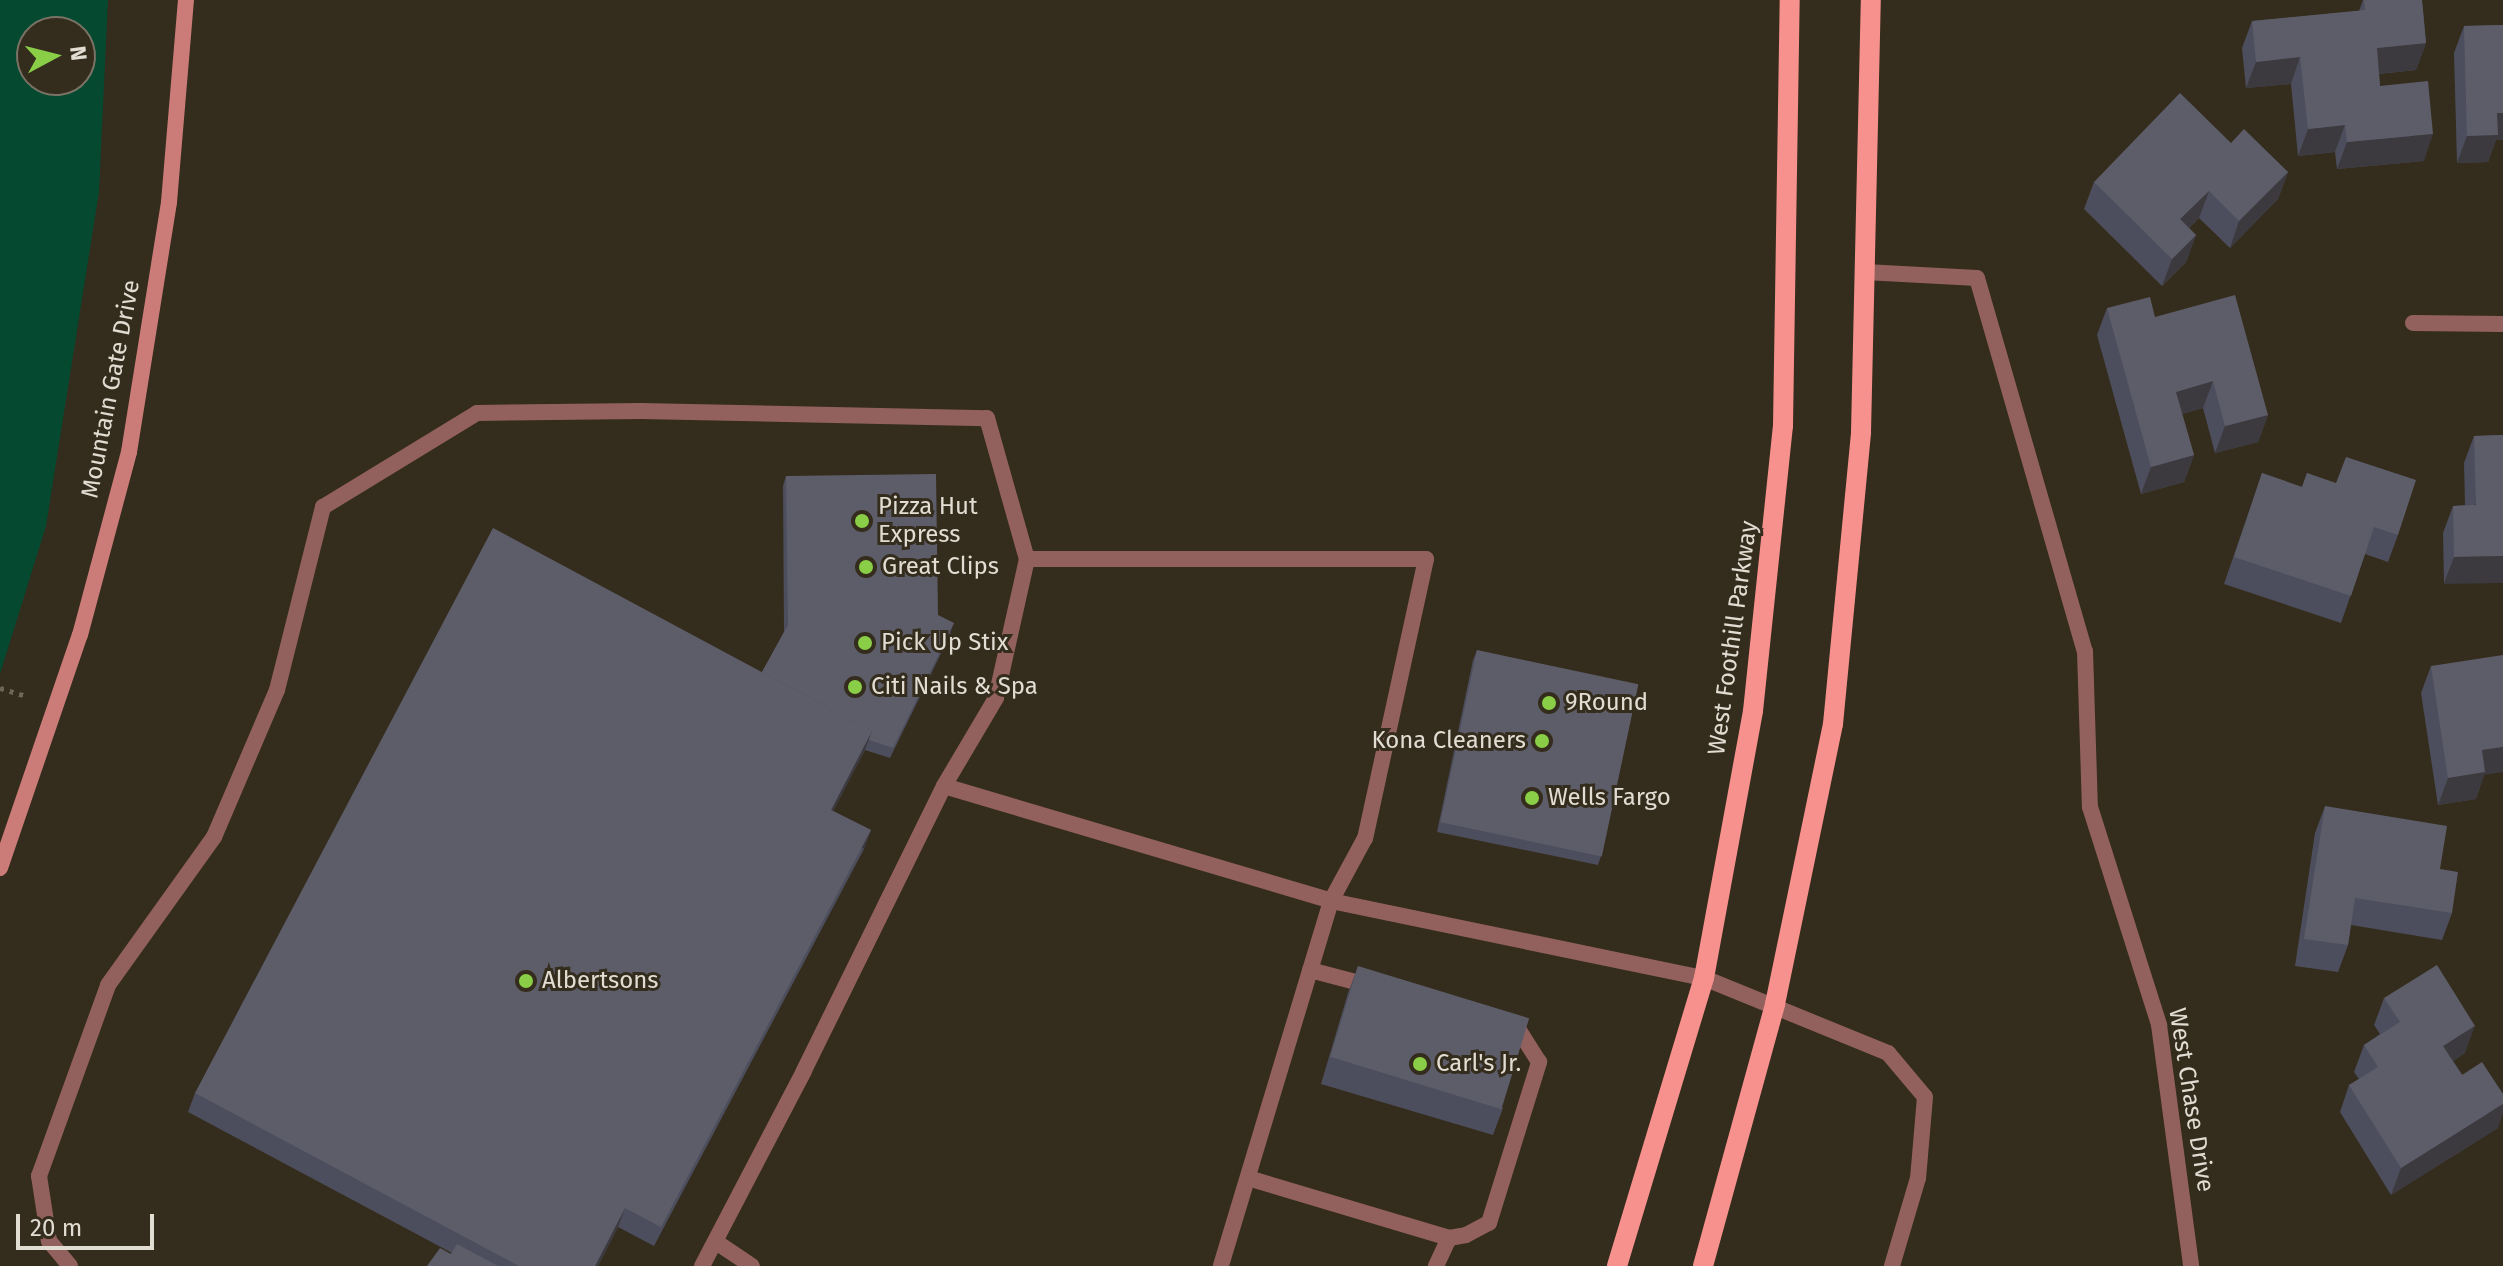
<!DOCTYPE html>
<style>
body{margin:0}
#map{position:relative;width:2503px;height:1266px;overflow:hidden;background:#342c1c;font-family:"Fira Sans",sans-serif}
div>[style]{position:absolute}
.green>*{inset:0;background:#064931}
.path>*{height:5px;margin-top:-2.5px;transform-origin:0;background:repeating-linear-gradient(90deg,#6d6658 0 4px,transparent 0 10px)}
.lane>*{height:16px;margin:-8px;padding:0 8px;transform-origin:8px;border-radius:8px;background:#92615e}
.street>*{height:16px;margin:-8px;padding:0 8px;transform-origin:8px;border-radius:8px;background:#92615e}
.secondary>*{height:16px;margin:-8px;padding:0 8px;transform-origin:8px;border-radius:8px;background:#cb7c79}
.primary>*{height:20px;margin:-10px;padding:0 10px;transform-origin:10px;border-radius:10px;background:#f7918d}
.wall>*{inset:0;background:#4d4e5d}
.shaded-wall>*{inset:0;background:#3c3a3e;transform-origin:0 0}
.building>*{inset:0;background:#5d5d6a;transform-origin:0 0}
.dots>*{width:22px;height:22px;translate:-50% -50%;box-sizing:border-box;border:4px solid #342c1c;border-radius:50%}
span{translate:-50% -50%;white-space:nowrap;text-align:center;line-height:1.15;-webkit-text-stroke:6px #342c1c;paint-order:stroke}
.street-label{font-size:24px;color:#e2ddd3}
.poi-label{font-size:24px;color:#e2ddd3}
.left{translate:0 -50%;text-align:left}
.right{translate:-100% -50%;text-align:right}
.north{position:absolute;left:16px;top:16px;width:80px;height:80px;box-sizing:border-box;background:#342c1c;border:2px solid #7a7365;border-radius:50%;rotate:83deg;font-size:22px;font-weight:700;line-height:32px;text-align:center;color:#e2ddd3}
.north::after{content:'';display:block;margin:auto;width:28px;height:36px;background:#8ace48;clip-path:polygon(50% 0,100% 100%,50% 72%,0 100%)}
.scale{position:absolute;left:16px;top:1214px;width:138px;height:36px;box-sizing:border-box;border:4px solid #e2ddd3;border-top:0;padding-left:10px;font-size:24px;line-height:28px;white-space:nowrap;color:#e2ddd3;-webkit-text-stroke:6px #342c1c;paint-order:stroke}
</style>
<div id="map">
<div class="green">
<div style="clip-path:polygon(evenodd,0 0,108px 0,99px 192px,46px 526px,0 674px,0 0,32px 32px,80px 32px,80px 80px,32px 80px,32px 32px)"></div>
</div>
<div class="path">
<div style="left:0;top:688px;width:27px;rotate:17deg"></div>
</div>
<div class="lane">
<div style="left:1865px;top:272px;width:112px;rotate:3.1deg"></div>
<div style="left:1977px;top:278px;width:388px;rotate:73.9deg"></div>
<div style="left:2085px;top:651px;width:156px;rotate:88.2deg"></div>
<div style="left:1027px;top:559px;width:399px"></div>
<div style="left:1426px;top:559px;width:286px;rotate:102.3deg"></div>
<div style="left:1365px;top:838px;width:72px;rotate:118.4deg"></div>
<div style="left:1331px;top:901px;width:381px;rotate:106.8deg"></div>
<div style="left:944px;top:786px;width:404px;rotate:16.5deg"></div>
<div style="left:1331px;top:901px;width:381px;rotate:11.7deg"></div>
<div style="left:1704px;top:978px;width:199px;rotate:22.2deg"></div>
<div style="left:1888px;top:1053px;width:57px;rotate:49.9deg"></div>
<div style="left:1925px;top:1097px;width:81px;rotate:94.9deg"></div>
<div style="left:1918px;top:1178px;width:92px;rotate:106.5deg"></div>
<div style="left:1310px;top:970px;width:63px;rotate:14.7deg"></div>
<div style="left:1248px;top:1178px;width:210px;rotate:16.6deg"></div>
<div style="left:1449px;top:1238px;width:31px;rotate:115deg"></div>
<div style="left:1449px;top:1238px;width:17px;rotate:-10deg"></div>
<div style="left:1466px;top:1235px;width:26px;rotate:-28deg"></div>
<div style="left:1489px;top:1223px;width:169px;rotate:-72.7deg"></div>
<div style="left:1539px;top:1062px;width:45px;rotate:-122.3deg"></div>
<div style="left:1515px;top:1024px;width:6px;rotate:-171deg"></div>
<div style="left:716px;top:1242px;width:43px;rotate:33.7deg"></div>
<div style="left:70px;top:1266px;width:33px;rotate:-130deg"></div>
<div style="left:49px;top:1241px;width:66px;rotate:-98.7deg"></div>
<div style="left:39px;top:1176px;width:203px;rotate:-70.1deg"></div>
<div style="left:108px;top:985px;width:182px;rotate:-54.4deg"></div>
<div style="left:214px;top:837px;width:160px;rotate:-66.8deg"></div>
<div style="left:277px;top:690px;width:189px;rotate:-75.9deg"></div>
<div style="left:323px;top:507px;width:180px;rotate:-31.4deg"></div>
<div style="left:477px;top:413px;width:164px;rotate:-0.7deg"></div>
<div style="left:641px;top:411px;width:346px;rotate:1.2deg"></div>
<div style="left:987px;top:418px;width:147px;rotate:74.2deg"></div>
<div style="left:1027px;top:559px;width:142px;rotate:102.6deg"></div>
<div style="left:996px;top:698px;width:102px;rotate:120.6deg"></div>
<div style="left:944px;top:786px;width:318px;rotate:116.2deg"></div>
<div style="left:804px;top:1071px;width:220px;rotate:117.6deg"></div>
</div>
<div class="street">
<div style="left:2413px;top:323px;width:90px;rotate:0.6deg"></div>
<div style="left:2090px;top:807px;width:229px;rotate:72.4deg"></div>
<div style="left:2159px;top:1025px;width:243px;rotate:82.4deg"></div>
</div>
<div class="secondary">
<div style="left:0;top:868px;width:246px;rotate:-71.1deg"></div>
<div style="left:80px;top:635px;width:189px;rotate:-75deg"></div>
<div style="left:129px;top:452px;width:253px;rotate:-80.9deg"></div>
<div style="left:169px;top:202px;width:203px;rotate:-85.2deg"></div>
</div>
<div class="primary">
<div style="left:1617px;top:1266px;width:301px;rotate:-73.2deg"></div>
<div style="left:1704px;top:978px;width:271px;rotate:-79.6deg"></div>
<div style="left:1753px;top:711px;width:287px;rotate:-84deg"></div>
<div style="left:1783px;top:426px;width:426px;rotate:-89.1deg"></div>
<div style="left:1703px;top:1266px;width:272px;rotate:-74.6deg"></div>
<div style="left:1775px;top:1004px;width:286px;rotate:-78.3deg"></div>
<div style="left:1833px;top:724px;width:293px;rotate:-84.5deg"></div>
<div style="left:1861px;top:432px;width:432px;rotate:-88.7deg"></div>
</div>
<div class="wall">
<div style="clip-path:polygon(2363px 0,2422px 0,2426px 43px,2416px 70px,2379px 74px,2380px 86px,2424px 161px,2337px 169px,2335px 152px,2298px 156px,2291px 84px,2246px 88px,2242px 48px,2252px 21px,2359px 11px)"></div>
<div style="clip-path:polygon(2503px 25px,2503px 140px,2496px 140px,2488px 162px,2457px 163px,2454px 53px,2464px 26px)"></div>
<div style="clip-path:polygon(2231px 143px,2288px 172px,2278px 199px,2230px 248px,2199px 218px,2189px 228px,2196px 235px,2186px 262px,2162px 286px,2084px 209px,2094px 182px)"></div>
<div style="clip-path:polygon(2107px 308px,2155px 317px,2268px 415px,2258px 442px,2215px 453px,2203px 408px,2182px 414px,2194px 455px,2184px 482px,2141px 494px,2097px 335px)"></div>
<div style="clip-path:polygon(2503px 435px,2444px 584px,2443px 533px,2453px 506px,2465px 505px,2464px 463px,2474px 436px)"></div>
<div style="clip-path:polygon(2262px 473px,2302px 487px,2307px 473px,2398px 535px,2388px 562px,2365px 554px,2341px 623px,2224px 584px)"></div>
<div style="clip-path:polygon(786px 476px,938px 615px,951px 633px,890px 758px,865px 750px,833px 811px,871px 830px,864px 849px,654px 1246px,618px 1227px,598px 1266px,427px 1266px,452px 1253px,188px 1112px,195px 1093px,762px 672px,784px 632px,783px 486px)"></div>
<div style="clip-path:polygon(1477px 650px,1601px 856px,1598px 865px,1437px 832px,1473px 660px)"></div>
<div style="clip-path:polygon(2431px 666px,2484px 775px,2476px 799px,2438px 805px,2421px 693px)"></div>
<div style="clip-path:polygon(2325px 806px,2440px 869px,2452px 913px,2442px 940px,2351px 925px,2348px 945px,2338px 972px,2295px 966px,2315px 833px)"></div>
<div style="clip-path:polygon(1358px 966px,1503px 1108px,1493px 1135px,1321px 1084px,1348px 993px)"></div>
<div style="clip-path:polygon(2384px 998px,2465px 1053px,2453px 1061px,2498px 1128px,2391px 1195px,2340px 1112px,2349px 1085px,2359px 1079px,2354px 1072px,2364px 1045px,2380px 1034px,2374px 1025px)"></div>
</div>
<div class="shaded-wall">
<div style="clip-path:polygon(2426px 43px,2416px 70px,2367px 75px,2377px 48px)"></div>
<div style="clip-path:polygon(2300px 57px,2291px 84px,2246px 88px,2256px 62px)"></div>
<div style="clip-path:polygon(2497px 113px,2503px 113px,2503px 140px,2496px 140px,2488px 162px,2457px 163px,2467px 136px)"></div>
<div style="clip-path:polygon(2345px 125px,2335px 152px,2298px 156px,2308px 129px)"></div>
<div style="clip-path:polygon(2433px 134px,2424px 161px,2337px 169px,2347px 142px)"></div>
<div style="clip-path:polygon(2288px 172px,2278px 199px,2230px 248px,2239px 221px)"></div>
<div style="clip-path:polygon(2209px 191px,2199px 218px,2171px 246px,2180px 219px)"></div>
<div style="clip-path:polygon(2196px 235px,2186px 262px,2162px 286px,2172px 259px)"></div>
<div style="clip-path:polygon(2213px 381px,2203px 408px,2166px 419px,2176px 392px)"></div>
<div style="clip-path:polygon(2268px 415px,2258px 442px,2215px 453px,2225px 426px)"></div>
<div style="clip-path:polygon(2194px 455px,2184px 482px,2141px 494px,2151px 467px)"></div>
<div style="clip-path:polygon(2503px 556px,2503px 583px,2444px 584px,2454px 557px)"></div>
<div style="left:954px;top:623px;width:10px;height:139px;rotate:107deg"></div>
<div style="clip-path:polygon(872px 731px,865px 750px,824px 828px,831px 810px)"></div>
<div style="clip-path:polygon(2503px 747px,2503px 772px,2484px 775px,2476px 799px,2438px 805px,2448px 778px,2482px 750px)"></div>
<div style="left:871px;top:830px;width:20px;height:449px;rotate:110deg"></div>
<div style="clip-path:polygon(2475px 1026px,2465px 1053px,2434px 1073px,2443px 1046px)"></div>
<div style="clip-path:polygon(2503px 1104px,2503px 1113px,2498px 1128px,2391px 1195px,2401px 1168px)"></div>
<div style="clip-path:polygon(625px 1208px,618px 1227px,598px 1266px,595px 1266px)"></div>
</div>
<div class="building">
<div style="clip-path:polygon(2364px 0,2422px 0,2426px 43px,2377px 48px,2380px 86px,2428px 81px,2433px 134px,2347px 142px,2345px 125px,2308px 129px,2300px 57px,2256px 62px,2252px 21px,2365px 10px)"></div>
<div style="clip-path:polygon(2503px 25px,2503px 113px,2497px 113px,2498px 135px,2467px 136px,2464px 26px)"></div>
<div style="clip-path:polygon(2180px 93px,2231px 143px,2244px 129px,2288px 172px,2239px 221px,2209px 191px,2180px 219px,2196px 235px,2172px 259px,2094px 182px)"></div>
<div style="clip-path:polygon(2235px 295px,2268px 415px,2225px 426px,2213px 381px,2176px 392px,2194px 455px,2151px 467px,2107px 308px,2150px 297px,2155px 317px)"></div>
<div style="clip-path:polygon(2503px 435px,2503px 556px,2454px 557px,2453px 506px,2476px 505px,2474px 436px)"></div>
<div style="clip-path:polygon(2346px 457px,2416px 480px,2398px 535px,2374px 527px,2351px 596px,2234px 557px,2262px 473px,2302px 487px,2307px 473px,2336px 483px)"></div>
<div style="clip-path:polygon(936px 474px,938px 615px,954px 623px,893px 748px,869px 740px,872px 731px,762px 672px,788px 625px,786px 476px)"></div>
<div style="clip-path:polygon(493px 528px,872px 731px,831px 810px,871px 830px,661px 1227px,625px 1208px,595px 1266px,519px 1266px,195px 1093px)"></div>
<div style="left:1477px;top:650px;width:165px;height:176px;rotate:12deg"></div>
<div style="clip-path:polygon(2503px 655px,2503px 747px,2482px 750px,2485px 772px,2448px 778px,2431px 666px)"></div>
<div style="clip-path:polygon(2325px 806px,2447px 826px,2440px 869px,2458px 872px,2452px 913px,2355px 898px,2348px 945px,2304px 939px)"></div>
<div style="clip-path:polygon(2437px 965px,2475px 1026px,2443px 1046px,2462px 1075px,2482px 1062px,2503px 1094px,2503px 1104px,2401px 1168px,2349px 1085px,2378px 1067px,2364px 1045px,2400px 1022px,2384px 998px)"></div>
<div style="left:1358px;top:966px;width:179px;height:95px;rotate:17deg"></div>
<div style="clip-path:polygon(457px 1244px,498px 1266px,427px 1266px,440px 1248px,451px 1254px)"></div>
</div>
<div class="dots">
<div style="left:862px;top:521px;background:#8ace48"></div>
<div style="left:866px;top:567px;background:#8ace48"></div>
<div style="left:865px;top:643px;background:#8ace48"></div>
<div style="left:855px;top:687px;background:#8ace48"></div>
<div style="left:1549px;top:703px;background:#8ace48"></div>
<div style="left:1542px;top:741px;background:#8ace48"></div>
<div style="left:1532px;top:798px;background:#8ace48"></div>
<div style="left:526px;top:981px;background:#8ace48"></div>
<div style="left:1420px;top:1064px;background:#8ace48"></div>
</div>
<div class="street-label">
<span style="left:111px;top:389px;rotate:-79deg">Mountain Gate Drive</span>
<span style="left:1733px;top:638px;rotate:-82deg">West Foothill Parkway</span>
<span style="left:2191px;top:1100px;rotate:81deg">West Chase Drive</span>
</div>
<div class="poi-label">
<span class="left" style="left:878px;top:521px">Pizza Hut<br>Express</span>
<span class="left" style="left:882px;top:567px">Great Clips</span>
<span class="left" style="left:881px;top:643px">Pick Up Stix</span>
<span class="left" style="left:871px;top:687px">Citi Nails &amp; Spa</span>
<span class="left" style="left:1565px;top:703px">9Round</span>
<span class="right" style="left:1526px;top:741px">Kona Cleaners</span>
<span class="left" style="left:1548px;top:798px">Wells Fargo</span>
<span class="left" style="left:542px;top:981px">Albertsons</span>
<span class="left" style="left:1436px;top:1064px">Carl's Jr.</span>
</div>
<div class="north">N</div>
<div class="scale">20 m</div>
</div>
